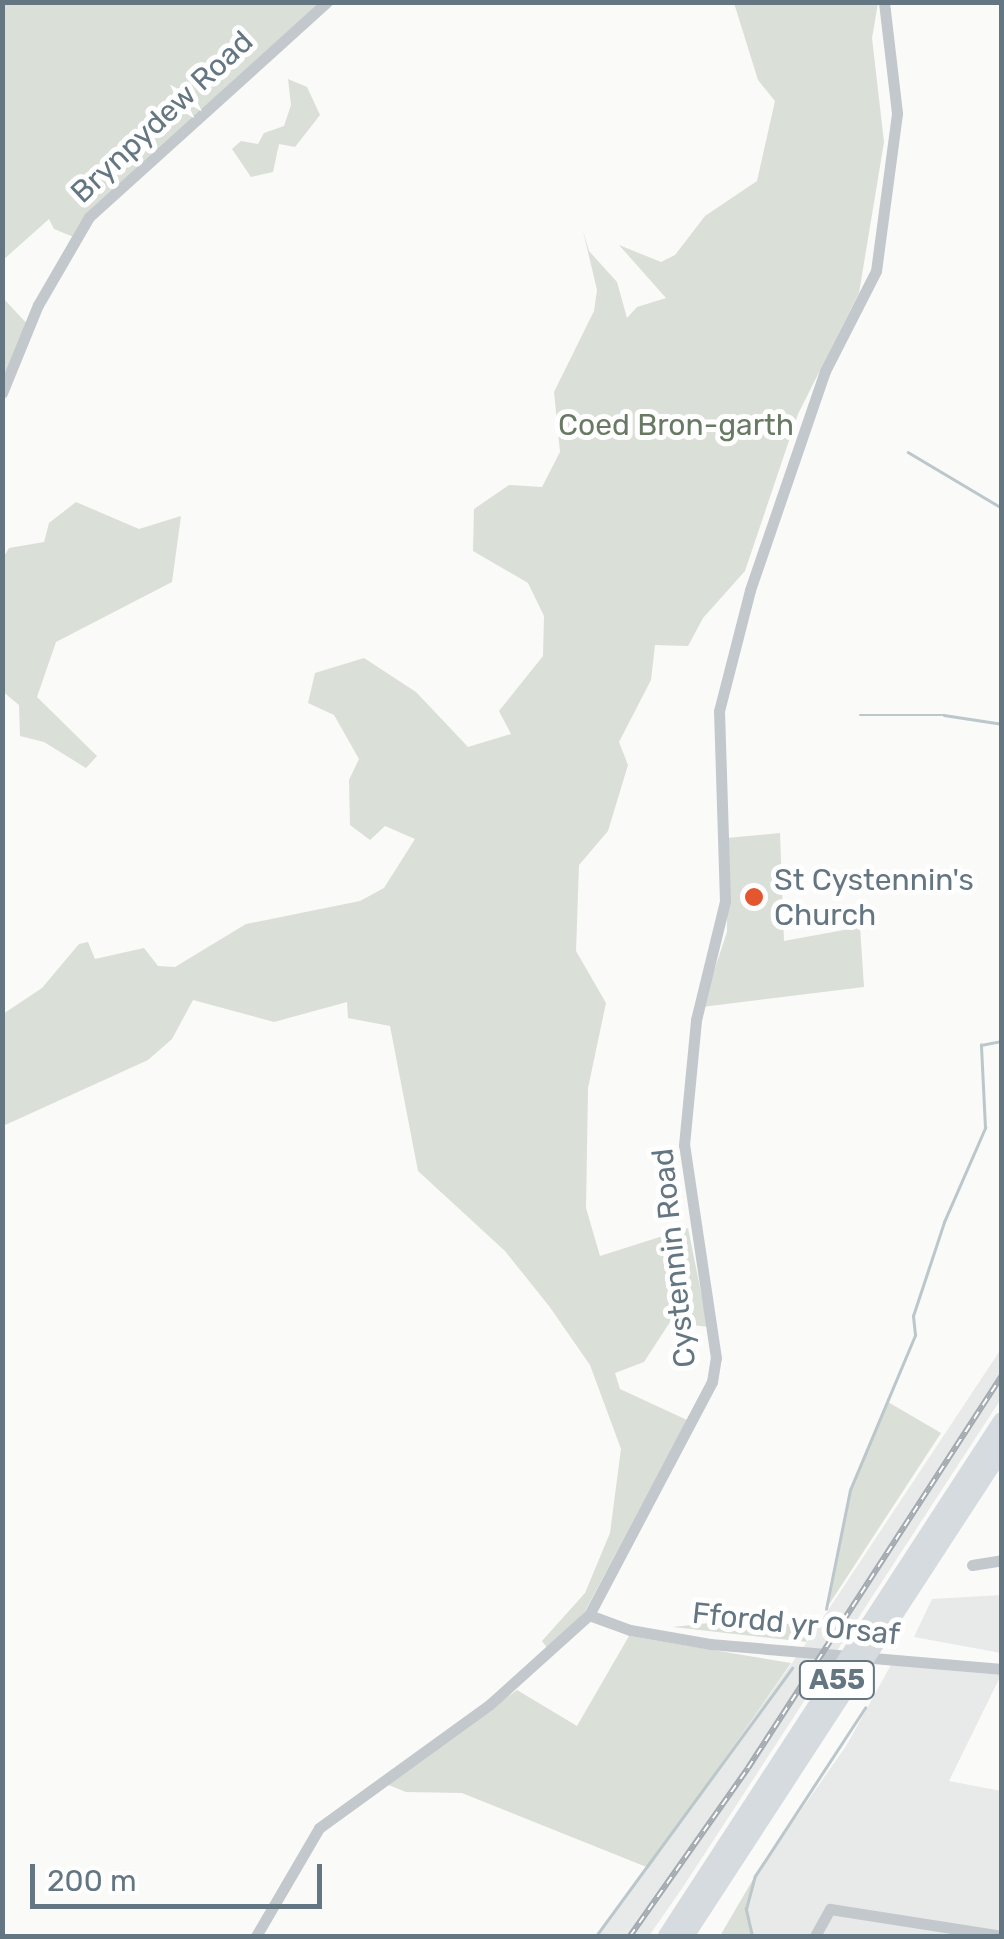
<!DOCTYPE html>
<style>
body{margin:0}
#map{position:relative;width:1004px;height:1939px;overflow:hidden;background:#fafaf8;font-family:Rubik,sans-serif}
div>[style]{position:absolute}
.built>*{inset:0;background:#e8e9e9}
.green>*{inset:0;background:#dadfd7}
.stream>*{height:2.5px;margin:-1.25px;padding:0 1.25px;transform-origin:1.25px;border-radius:1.25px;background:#bbc7cb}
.minor>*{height:11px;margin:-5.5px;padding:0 5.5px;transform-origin:5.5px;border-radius:5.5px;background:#c3c8cc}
.highway>*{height:18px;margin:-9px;padding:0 9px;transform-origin:9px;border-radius:9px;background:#d6dbdf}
.rail>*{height:6px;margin-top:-3px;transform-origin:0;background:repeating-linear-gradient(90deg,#fff 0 8px,#a2aab0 0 16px);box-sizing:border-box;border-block:2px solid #a2aab0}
.dots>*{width:28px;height:28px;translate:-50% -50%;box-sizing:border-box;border:5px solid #fff;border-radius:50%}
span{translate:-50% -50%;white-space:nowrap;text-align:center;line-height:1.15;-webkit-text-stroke:10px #fff;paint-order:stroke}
.shield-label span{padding:2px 8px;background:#fff;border:2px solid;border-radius:8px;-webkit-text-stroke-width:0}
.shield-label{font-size:28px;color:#657683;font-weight:700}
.street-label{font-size:30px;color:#657683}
.park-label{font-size:30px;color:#687a64}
.poi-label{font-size:30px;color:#657683}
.left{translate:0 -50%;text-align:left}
.frame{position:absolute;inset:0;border:5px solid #657683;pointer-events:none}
.scale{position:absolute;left:30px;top:1864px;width:292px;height:45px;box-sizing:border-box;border:5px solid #657683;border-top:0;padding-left:12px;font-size:30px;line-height:35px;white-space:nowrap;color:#657683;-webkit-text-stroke:8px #fff;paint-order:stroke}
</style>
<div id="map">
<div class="built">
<div style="clip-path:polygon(1001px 1349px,1001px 1399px,683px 1887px,649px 1936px,596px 1936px,807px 1642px)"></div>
<div style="clip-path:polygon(1001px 1595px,1001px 1653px,914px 1637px,932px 1599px)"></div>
<div style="clip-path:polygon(891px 1665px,1001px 1675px,949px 1781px,1001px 1791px,1001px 1936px,752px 1936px,746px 1909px,755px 1876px,846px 1746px)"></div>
</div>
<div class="green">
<div style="clip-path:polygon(2px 3px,327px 3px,90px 217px,76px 238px,54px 229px,49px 219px,3px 260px)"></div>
<div style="clip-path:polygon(734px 3px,878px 3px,872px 38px,884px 142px,859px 293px,798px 414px,745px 571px,703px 618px,688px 646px,655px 645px,651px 680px,619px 742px,628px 765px,608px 831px,579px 865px,576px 951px,606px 1003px,588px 1088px,586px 1208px,600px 1256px,688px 1228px,708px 1327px,670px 1322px,644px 1362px,615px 1373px,620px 1389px,687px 1420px,582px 1617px,548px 1649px,542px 1641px,585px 1593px,610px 1533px,621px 1449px,590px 1365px,549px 1306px,505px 1251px,418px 1171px,390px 1026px,348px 1018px,347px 1002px,274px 1022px,193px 1000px,172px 1039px,148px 1060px,3px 1126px,3px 1014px,42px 988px,79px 944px,88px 942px,95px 959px,144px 948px,158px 966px,175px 967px,246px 924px,360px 901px,384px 888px,415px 839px,385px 826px,370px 840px,350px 825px,349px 780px,359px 759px,334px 715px,308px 703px,315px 673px,364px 658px,416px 692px,468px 747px,511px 734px,499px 711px,543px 656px,544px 616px,528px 583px,473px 551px,474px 509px,509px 485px,542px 487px,560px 452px,554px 392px,594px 311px,597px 290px,583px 231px,589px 251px,617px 282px,627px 318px,637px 307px,666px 298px,619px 245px,661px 262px,675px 255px,705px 216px,757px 181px,775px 101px,758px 80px)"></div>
<div style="clip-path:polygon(288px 79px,307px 87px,320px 115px,295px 147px,279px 144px,273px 172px,251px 177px,232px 149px,241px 141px,258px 144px,264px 133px,284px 126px,291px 105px)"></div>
<div style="clip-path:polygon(3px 298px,30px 327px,3px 393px)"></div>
<div style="clip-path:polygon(76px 502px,139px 529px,181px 516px,172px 582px,56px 642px,37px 697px,97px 756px,86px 768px,44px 742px,20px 736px,19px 705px,2px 691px,3px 558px,9px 548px,44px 542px,49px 523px)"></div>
<div style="clip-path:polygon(780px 833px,784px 941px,860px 927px,864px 987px,702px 1007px,727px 932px,727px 838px)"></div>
<div style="clip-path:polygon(888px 1402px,941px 1433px,826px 1609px,850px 1490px)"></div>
<div style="clip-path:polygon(765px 1617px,801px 1628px,807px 1642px,673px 1627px)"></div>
<div style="clip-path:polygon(629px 1636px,791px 1663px,649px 1868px,462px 1793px,406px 1792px,386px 1784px,517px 1690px,577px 1726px)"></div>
<div style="clip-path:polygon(755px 1876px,746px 1909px,752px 1936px,720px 1936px)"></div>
</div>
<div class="stream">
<div style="left:908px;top:452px;width:109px;rotate:30.8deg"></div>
<div style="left:860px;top:715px;width:84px"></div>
<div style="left:944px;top:715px;width:59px;rotate:8.8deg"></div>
<div style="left:826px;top:1609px;width:121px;rotate:-78.6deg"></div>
<div style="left:850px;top:1490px;width:168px;rotate:-67.2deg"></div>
<div style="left:915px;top:1335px;width:19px;rotate:-96deg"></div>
<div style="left:913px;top:1316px;width:99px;rotate:-71.7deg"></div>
<div style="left:944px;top:1222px;width:103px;rotate:-66.4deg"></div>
<div style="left:985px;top:1128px;width:83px;rotate:-92.8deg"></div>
<div style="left:981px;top:1045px;width:21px;rotate:-11deg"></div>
<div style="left:596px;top:1936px;width:332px;rotate:-53.8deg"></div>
<div style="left:752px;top:1936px;width:28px;rotate:-103deg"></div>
<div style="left:746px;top:1909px;width:34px;rotate:-75deg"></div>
<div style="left:755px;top:1876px;width:201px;rotate:-56.8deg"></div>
</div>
<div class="minor">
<div style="left:2px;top:393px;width:95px;rotate:-67.8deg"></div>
<div style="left:38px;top:305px;width:102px;rotate:-59.9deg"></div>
<div style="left:89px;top:217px;width:321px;rotate:-42.1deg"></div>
<div style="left:972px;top:1565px;width:30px;rotate:-9deg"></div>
<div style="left:589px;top:1615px;width:44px;rotate:20.1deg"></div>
<div style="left:630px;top:1630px;width:81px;rotate:9.9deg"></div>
<div style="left:710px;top:1644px;width:293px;rotate:4.9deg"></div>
<div style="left:256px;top:1936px;width:125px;rotate:-59.7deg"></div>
<div style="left:319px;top:1828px;width:210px;rotate:-35.9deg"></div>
<div style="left:489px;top:1705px;width:135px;rotate:-42deg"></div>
<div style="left:589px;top:1615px;width:263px;rotate:-62.2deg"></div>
<div style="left:712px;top:1382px;width:24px;rotate:-81deg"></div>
<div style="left:716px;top:1358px;width:215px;rotate:-98.5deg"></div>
<div style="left:684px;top:1145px;width:126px;rotate:-84.5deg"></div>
<div style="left:696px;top:1020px;width:122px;rotate:-76.3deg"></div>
<div style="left:725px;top:901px;width:190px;rotate:-91.8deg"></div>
<div style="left:719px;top:711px;width:125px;rotate:-75.6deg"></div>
<div style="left:750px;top:590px;width:231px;rotate:-71.1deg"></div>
<div style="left:825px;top:371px;width:112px;rotate:-63deg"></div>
<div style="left:876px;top:271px;width:159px;rotate:-82.4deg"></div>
<div style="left:897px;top:113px;width:112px;rotate:-96.7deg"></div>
<div style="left:815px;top:1936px;width:31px;rotate:-61deg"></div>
<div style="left:830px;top:1909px;width:174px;rotate:8.9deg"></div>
</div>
<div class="highway">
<div style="left:667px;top:1936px;width:614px;rotate:-56.96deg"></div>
<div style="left:685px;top:1936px;width:581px;rotate:-56.94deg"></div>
</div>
<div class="rail">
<div style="left:630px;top:1936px;width:205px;rotate:-54.9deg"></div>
<div style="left:748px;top:1768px;width:467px;rotate:-57.1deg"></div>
</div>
<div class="dots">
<div style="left:754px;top:897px;background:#e4572e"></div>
</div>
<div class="shield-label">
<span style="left:837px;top:1680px">A55</span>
</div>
<div class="street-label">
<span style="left:162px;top:117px;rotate:-43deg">Brynpydew Road</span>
<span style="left:674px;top:1258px;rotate:-96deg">Cystennin Road</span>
<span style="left:796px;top:1624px;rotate:6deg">Ffordd yr Orsaf</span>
</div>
<div class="park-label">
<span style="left:676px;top:425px">Coed Bron-garth</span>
</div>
<div class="poi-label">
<span class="left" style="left:774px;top:897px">St Cystennin's<br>Church</span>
</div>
<div class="frame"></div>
<div class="scale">200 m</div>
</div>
